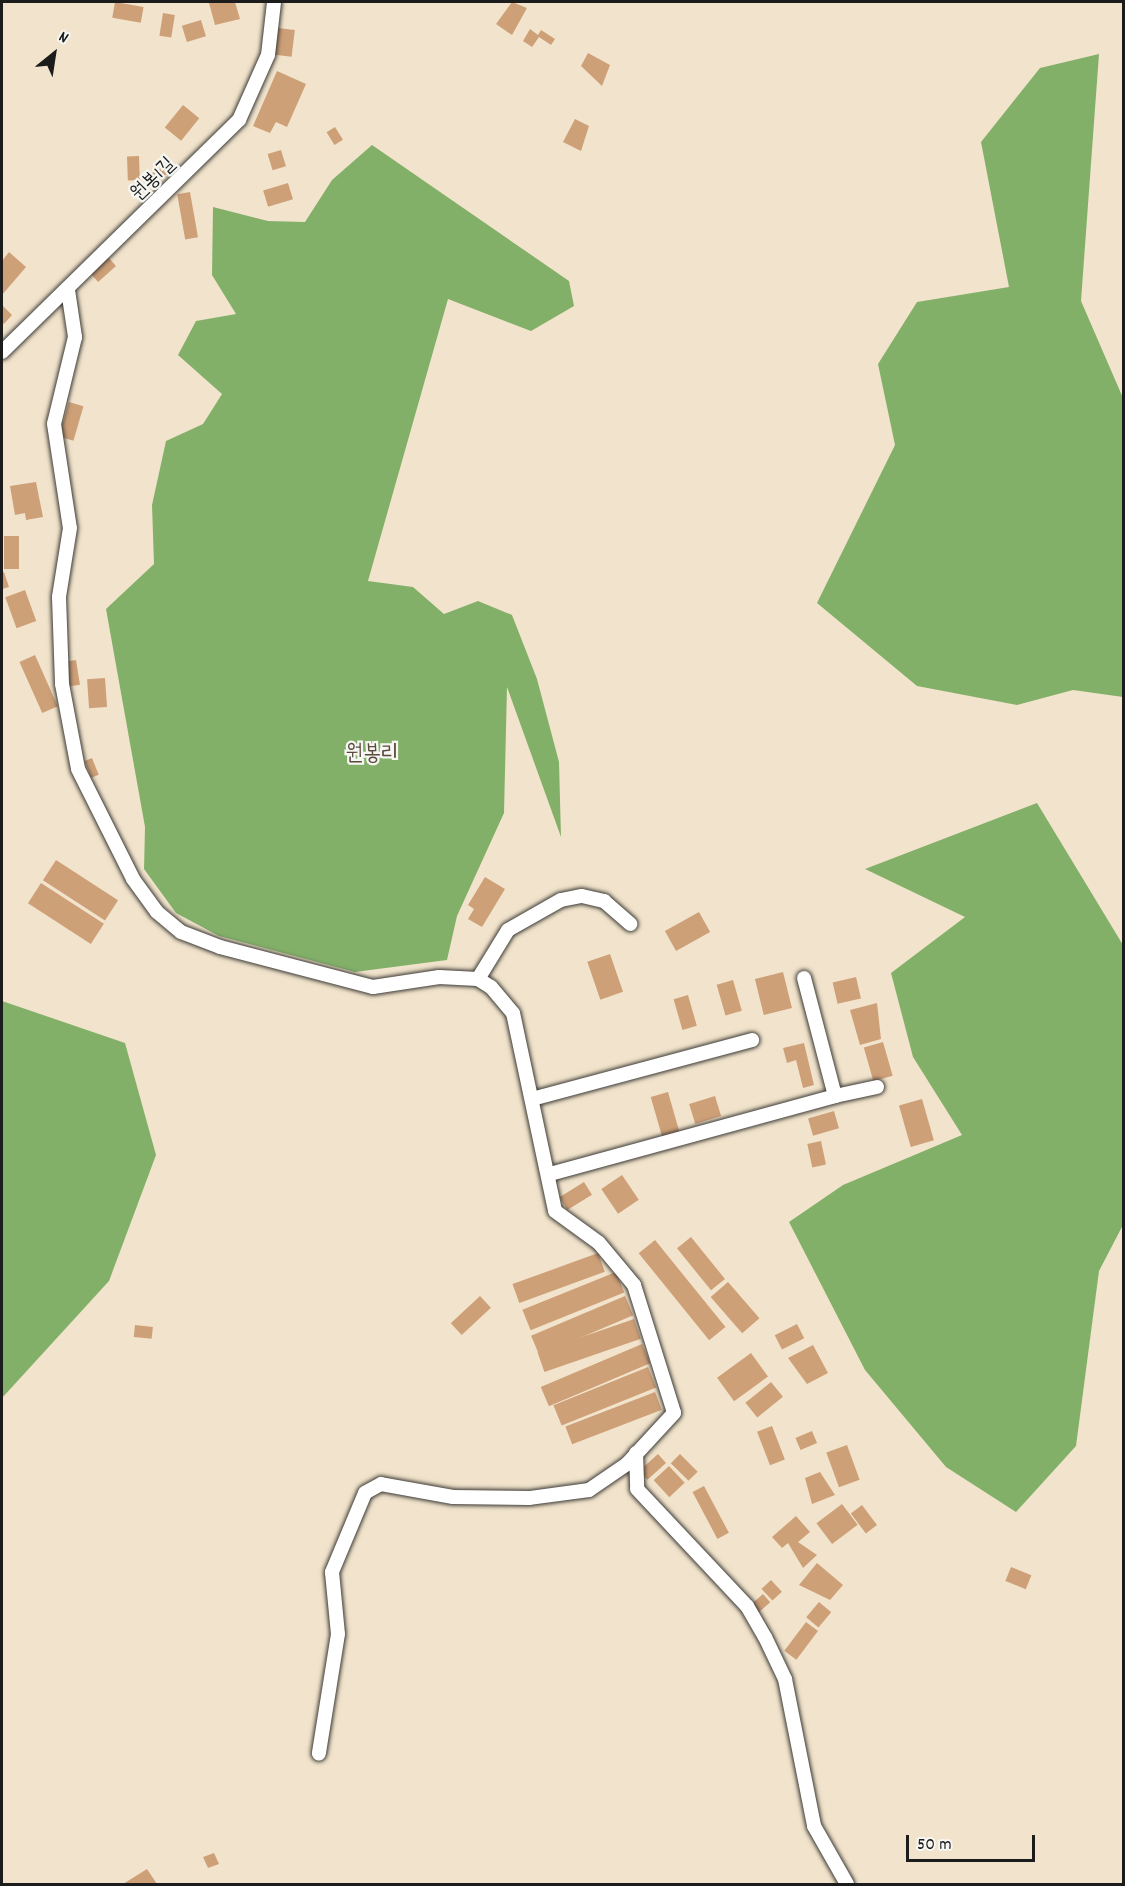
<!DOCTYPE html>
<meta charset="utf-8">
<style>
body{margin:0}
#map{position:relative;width:1125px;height:1886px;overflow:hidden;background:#f2e4cc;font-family:Dekko,"Poor Story",sans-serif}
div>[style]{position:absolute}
.forest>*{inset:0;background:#83b069}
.building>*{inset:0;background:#cea078;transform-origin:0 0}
.roads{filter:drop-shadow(0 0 2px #3c3a36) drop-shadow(0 0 2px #3c3a36)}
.minor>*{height:14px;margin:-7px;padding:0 7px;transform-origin:7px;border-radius:7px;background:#fff}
span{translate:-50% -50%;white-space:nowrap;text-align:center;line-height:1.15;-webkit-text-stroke:4.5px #f6f6f2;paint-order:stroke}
.street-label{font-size:20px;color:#1c1c1c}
.quarter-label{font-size:22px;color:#5a4a3c}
.frame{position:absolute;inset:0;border:3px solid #1c1c1c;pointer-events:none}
.north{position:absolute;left:24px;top:24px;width:60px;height:60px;-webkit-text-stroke:4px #f6f6f2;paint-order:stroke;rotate:30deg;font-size:16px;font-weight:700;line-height:24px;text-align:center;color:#1c1c1c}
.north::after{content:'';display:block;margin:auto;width:21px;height:27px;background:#1c1c1c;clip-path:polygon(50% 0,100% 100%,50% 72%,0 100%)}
.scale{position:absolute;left:906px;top:1835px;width:129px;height:27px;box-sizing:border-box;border:3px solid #1c1c1c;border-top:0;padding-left:8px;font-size:18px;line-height:21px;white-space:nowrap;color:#1c1c1c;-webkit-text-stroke:4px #f6f6f2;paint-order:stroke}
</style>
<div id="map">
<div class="forest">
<div style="clip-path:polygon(1099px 54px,1081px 301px,1123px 398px,1123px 697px,1073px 690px,1017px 705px,917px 686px,817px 603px,895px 445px,878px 364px,917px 302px,1009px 287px,981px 142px,1040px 68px)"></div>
<div style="clip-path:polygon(372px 145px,569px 281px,574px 306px,531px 331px,448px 299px,368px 581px,413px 587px,444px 614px,478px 601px,512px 615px,537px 679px,559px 762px,561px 837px,507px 687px,504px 813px,457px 916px,447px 960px,355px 972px,219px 936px,176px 913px,144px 869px,145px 827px,106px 609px,154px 564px,152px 505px,166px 441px,203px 424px,222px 394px,178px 355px,196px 321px,236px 314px,212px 275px,213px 207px,268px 221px,305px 222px,332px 180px)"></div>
<div style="clip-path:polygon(1037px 803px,1123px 945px,1124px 1223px,1099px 1271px,1076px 1446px,1016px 1512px,946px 1467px,865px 1370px,789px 1222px,843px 1185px,962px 1135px,913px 1057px,891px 973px,965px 917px,865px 869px)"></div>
<div style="clip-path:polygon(2px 1001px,125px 1043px,156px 1155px,109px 1281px,2px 1398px)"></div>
</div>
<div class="building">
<div style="left:115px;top:2px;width:29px;height:16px;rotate:10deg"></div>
<div style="clip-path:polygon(235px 2px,240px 19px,215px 25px,209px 3px)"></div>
<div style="clip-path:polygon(512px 2px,527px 8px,512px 35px,496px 24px)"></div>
<div style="left:163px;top:13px;width:12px;height:23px;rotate:9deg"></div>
<div style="left:201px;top:20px;width:17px;height:20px;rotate:73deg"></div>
<div style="left:278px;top:28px;width:17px;height:27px;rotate:7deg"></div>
<div style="clip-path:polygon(530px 29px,538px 35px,541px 30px,555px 39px,551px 45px,539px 37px,532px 47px,523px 41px)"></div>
<div style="clip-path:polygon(588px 53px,610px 65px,602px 86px,581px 66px)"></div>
<div style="clip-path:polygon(277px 71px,306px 84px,287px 127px,276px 122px,270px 133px,253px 126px)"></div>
<div style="left:183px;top:105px;width:21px;height:29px;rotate:39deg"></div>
<div style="clip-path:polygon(575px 119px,589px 126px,581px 151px,563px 142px)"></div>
<div style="left:335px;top:127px;width:15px;height:10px;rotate:58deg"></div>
<div style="left:281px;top:150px;width:17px;height:14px;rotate:73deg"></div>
<div style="left:139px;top:156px;width:24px;height:12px;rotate:88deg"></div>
<div style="left:168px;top:164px;width:8px;height:20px;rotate:60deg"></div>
<div style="left:288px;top:183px;width:17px;height:26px;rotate:73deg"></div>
<div style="left:190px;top:192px;width:46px;height:13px;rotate:80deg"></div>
<div style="clip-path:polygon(9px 252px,26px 267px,2px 295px,2px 261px)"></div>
<div style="left:108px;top:257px;width:12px;height:24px;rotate:48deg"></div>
<div style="clip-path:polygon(2px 305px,12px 315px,4px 324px,2px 322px)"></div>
<div style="left:69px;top:402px;width:15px;height:36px;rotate:16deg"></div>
<div style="clip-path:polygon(36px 482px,43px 517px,26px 520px,25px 513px,15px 515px,10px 486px)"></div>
<div style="left:4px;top:536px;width:15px;height:33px"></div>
<div style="clip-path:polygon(4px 572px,9px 587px,2px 589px,2px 573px)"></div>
<div style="left:25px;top:590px;width:33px;height:21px;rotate:70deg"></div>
<div style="left:35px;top:655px;width:56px;height:17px;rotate:66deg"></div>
<div style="left:76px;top:660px;width:25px;height:10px;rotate:81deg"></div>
<div style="left:105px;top:678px;width:29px;height:18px;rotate:86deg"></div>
<div style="left:92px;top:758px;width:18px;height:8px;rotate:68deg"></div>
<div style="left:56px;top:860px;width:74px;height:24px;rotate:33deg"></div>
<div style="clip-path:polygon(485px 877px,505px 889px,482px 927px,468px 919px,474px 909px,468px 905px)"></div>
<div style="left:41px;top:883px;width:75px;height:24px;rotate:33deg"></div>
<div style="left:699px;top:912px;width:23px;height:39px;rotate:61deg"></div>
<div style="left:610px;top:954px;width:40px;height:24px;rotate:71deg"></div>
<div style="left:783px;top:972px;width:37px;height:29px;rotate:76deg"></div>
<div style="left:856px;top:977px;width:22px;height:24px;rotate:77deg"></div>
<div style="left:733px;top:980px;width:32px;height:17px;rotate:74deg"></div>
<div style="left:688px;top:995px;width:32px;height:15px;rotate:74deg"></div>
<div style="clip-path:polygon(877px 1003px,881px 1039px,860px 1045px,850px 1010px)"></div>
<div style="left:883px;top:1042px;width:35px;height:20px;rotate:74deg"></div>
<div style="clip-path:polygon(804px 1043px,814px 1085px,803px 1088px,796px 1060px,787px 1063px,783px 1048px)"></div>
<div style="left:668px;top:1092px;width:41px;height:18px;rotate:74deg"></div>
<div style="left:715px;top:1096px;width:21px;height:27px;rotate:73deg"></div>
<div style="left:922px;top:1099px;width:43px;height:24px;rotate:74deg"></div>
<div style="left:834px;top:1111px;width:18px;height:27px;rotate:74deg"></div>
<div style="left:821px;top:1141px;width:24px;height:14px;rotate:78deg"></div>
<div style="left:622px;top:1175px;width:30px;height:25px;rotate:56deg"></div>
<div style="left:584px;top:1182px;width:15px;height:29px;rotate:58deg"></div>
<div style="left:691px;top:1237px;width:54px;height:18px;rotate:51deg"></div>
<div style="left:655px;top:1240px;width:112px;height:21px;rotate:51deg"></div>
<div style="left:598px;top:1253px;width:20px;height:91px;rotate:70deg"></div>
<div style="left:616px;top:1272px;width:22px;height:101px;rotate:68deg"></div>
<div style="left:728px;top:1282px;width:48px;height:23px;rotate:49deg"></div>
<div style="left:480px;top:1296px;width:16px;height:40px;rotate:47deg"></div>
<div style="left:625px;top:1296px;width:21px;height:102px;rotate:67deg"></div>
<div style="left:634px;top:1319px;width:21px;height:102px;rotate:71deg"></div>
<div style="left:797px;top:1324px;width:16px;height:25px;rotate:63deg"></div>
<div style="left:135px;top:1325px;width:18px;height:12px;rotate:6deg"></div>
<div style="left:642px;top:1344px;width:21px;height:110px;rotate:67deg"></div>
<div style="clip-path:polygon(813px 1345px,828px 1373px,807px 1384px,788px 1358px)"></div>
<div style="left:751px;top:1353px;width:29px;height:42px;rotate:54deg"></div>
<div style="left:648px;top:1367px;width:22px;height:102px;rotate:68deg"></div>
<div style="left:771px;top:1382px;width:19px;height:33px;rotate:51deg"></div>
<div style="left:655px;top:1392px;width:19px;height:96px;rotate:69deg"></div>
<div style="left:772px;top:1426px;width:36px;height:16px;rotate:69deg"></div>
<div style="left:812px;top:1431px;width:13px;height:18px;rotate:67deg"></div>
<div style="left:847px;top:1445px;width:37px;height:22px;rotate:70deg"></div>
<div style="left:658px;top:1454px;width:12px;height:25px;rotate:48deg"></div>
<div style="left:680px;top:1454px;width:25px;height:13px;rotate:45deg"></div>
<div style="left:669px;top:1466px;width:23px;height:21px;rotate:47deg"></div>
<div style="clip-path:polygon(820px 1472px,835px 1495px,812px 1504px,805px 1478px)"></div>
<div style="left:704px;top:1486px;width:53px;height:13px;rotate:62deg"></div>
<div style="left:842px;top:1504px;width:26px;height:32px;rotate:53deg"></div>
<div style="left:862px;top:1505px;width:25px;height:14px;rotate:53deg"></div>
<div style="clip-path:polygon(796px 1516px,810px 1532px,798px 1542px,817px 1555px,803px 1568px,788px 1543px,782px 1548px,772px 1537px)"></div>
<div style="clip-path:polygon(817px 1563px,843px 1585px,830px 1600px,799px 1585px)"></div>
<div style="left:1011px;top:1567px;width:22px;height:15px;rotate:22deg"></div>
<div style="left:771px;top:1580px;width:16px;height:13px;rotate:47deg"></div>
<div style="left:763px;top:1594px;width:11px;height:16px;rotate:49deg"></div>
<div style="left:819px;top:1602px;width:16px;height:20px;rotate:40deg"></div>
<div style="left:806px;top:1622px;width:15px;height:36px;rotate:37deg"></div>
<div style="clip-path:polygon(214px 1853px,219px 1864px,208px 1868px,203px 1857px)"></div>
<div style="clip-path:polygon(147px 1869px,157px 1884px,123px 1884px)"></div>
</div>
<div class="roads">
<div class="minor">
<div style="left:68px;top:290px;width:48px;rotate:81.5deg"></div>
<div style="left:75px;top:337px;width:89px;rotate:103.6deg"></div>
<div style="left:54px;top:424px;width:105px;rotate:81.3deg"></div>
<div style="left:70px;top:528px;width:70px;rotate:99.1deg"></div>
<div style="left:59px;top:597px;width:87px;rotate:88deg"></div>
<div style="left:62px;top:684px;width:86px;rotate:79.3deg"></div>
<div style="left:78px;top:769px;width:123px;rotate:63.4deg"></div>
<div style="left:133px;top:879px;width:41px;rotate:54deg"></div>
<div style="left:157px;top:912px;width:31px;rotate:40deg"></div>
<div style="left:181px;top:932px;width:42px;rotate:21deg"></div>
<div style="left:220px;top:947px;width:158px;rotate:14.7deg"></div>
<div style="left:373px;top:987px;width:67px;rotate:-8.6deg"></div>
<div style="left:439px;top:977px;width:39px;rotate:3deg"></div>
<div style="left:478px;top:979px;width:15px;rotate:32deg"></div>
<div style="left:491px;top:987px;width:34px;rotate:50deg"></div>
<div style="left:513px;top:1013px;width:202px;rotate:78deg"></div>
<div style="left:555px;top:1211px;width:54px;rotate:36deg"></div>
<div style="left:599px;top:1243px;width:55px;rotate:50.2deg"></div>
<div style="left:634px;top:1285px;width:134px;rotate:72.6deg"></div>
<div style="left:674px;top:1413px;width:69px;rotate:132.7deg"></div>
<div style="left:627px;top:1464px;width:46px;rotate:145.6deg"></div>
<div style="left:589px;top:1490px;width:61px;rotate:172.4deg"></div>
<div style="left:529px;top:1498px;width:76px;rotate:-179.2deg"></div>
<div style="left:453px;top:1497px;width:73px;rotate:-169.8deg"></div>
<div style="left:381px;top:1484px;width:18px;rotate:151deg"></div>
<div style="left:365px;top:1493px;width:86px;rotate:112.7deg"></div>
<div style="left:332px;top:1572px;width:62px;rotate:84.5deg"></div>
<div style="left:338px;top:1634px;width:121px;rotate:99.1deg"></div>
<div style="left:2px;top:352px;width:332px;rotate:-44.4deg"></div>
<div style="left:239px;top:120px;width:71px;rotate:-66deg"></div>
<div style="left:268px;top:55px;width:53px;rotate:-83.5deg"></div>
<div style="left:478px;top:979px;width:57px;rotate:-58.5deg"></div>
<div style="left:508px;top:930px;width:61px;rotate:-29.5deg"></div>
<div style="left:561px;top:900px;width:21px;rotate:-11deg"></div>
<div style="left:582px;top:896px;width:23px;rotate:13deg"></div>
<div style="left:604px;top:901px;width:35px;rotate:41deg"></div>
<div style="left:835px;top:1096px;width:43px;rotate:-12.1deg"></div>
<div style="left:532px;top:1099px;width:228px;rotate:-15deg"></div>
<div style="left:550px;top:1174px;width:295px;rotate:-15.3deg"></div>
<div style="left:835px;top:1096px;width:122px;rotate:-104.7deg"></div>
<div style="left:636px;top:1453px;width:36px;rotate:88deg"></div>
<div style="left:637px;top:1489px;width:161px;rotate:46.8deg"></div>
<div style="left:747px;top:1606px;width:36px;rotate:60deg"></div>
<div style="left:765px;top:1637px;width:47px;rotate:64.5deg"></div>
<div style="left:785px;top:1679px;width:150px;rotate:78.8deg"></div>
<div style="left:814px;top:1826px;width:67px;rotate:60.4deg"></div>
</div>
</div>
<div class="street-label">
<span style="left:154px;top:180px;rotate:-44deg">원봉1길</span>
</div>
<div class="quarter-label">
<span style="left:372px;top:755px">원봉리</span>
</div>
<div class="frame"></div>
<div class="north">N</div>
<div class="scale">50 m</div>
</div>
